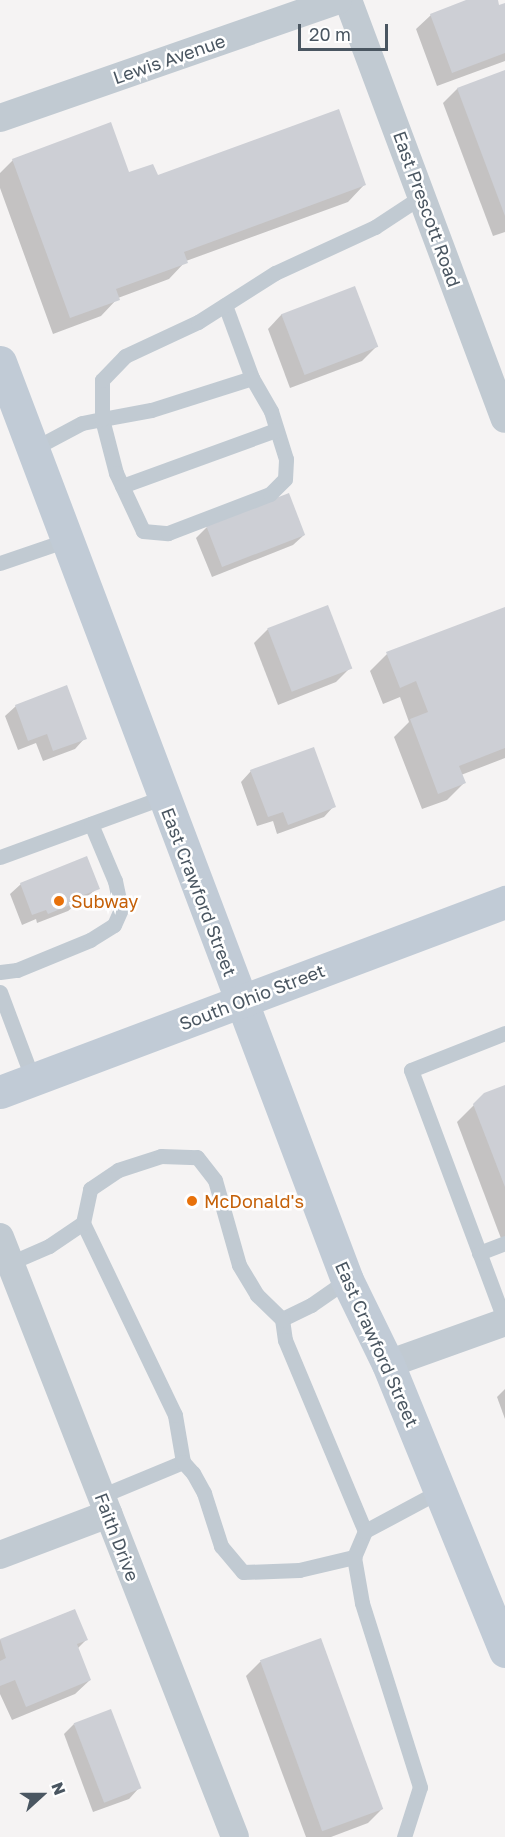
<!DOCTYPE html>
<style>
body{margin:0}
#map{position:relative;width:505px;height:1837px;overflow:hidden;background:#f5f3f3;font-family:"Golos Text",sans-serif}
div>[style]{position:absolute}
.shadow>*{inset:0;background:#0003}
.building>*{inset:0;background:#cdcfd5;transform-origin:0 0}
.lane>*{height:15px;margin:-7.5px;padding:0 7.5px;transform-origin:7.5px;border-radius:7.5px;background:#c1cad2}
.street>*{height:28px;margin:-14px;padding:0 14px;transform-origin:14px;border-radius:14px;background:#c1cad2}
.secondary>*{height:33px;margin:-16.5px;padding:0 16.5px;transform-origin:16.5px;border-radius:16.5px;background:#c1cbd6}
.dots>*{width:16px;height:16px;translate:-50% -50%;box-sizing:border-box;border:3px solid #fff;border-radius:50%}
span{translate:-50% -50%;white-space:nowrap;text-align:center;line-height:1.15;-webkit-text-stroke:5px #fff;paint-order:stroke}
.street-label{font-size:18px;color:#4a5661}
.food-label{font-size:18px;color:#c56008}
.left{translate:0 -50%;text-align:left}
.north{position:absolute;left:12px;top:1765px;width:60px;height:60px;-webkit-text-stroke:4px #fff;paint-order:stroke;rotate:69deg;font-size:16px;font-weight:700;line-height:24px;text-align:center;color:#4a5661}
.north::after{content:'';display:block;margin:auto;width:21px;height:27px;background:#4a5661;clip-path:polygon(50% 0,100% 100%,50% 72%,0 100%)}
.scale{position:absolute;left:298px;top:24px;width:90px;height:27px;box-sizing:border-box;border:3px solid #4a5661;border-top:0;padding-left:8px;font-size:18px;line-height:21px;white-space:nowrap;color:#4a5661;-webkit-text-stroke:4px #fff;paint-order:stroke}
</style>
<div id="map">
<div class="shadow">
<div style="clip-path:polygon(471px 0,496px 0,498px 7px,505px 4px,505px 61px,437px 86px,416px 29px,431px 15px)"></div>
<div style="clip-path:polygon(505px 71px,505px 232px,493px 236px,443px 103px,457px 89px)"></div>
<div style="clip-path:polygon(13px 160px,157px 177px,364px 185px,348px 202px,186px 261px,169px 279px,118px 298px,101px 316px,53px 334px,0 188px,0 173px)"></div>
<div style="clip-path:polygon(282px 314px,376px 347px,362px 361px,290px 388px,268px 329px)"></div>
<div style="clip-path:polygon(207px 527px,304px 535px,293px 545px,212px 577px,196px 538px)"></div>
<div style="clip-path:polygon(505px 609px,505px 758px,461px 775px,464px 783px,447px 800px,422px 809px,394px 737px,409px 722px,400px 697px,383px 704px,370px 671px,387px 654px)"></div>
<div style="clip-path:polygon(268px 629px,350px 668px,336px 682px,278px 705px,254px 643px)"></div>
<div style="clip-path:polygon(16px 706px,85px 738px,75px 749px,43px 761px,36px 743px,18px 750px,5px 716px)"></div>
<div style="clip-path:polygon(251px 771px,334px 806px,324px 817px,277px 834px,273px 821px,257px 826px,241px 782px)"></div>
<div style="clip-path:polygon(21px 884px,98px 888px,68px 911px,37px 923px,36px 919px,22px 925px,10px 894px)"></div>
<div style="clip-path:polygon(505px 1086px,505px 1240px,502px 1241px,457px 1122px,485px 1094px)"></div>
<div style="clip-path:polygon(505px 1389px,505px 1419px,497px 1397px)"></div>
<div style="clip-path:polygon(74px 1610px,86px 1640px,77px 1649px,90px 1680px,75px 1694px,12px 1720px,0 1694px,0 1640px)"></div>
<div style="clip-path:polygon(320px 1640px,382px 1809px,368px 1823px,331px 1837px,306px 1837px,246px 1676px,260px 1662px)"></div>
<div style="clip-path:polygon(74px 1724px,139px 1788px,129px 1799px,93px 1812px,64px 1734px)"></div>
</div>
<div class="building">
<div style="clip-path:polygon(466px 0,498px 0,499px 5px,505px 3px,505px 53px,452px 73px,430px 14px)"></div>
<div style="clip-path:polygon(505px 70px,505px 216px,457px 88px)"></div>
<div style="clip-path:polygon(339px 109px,366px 185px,184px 252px,188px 263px,116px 289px,120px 300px,70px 318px,12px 159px,111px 122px,129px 172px,153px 164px,158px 175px)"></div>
<div style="left:355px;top:286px;width:65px;height:79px;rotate:69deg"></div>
<div style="left:289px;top:493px;width:45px;height:89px;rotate:69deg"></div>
<div style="left:328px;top:605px;width:68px;height:65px;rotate:69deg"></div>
<div style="clip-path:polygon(505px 607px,505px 748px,459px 766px,466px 783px,438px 794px,410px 719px,428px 712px,416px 681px,400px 688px,386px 652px)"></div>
<div style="clip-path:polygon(67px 685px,87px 739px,53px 751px,47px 734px,28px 741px,15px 705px)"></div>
<div style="clip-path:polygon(314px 747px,336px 807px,288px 825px,283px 812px,268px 817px,250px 770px)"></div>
<div style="clip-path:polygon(87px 856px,100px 889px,78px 897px,80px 901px,48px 914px,46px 910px,32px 915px,20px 883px)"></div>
<div style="clip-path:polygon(505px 1085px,505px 1187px,473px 1104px,484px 1093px)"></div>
<div style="clip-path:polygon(75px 1609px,88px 1640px,77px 1644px,91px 1680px,26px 1707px,15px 1680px,0 1686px,0 1661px,6px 1658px,0 1639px)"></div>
<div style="left:321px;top:1638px;width:182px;height:65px;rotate:70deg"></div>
<div style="left:111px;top:1709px;width:85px;height:40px;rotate:69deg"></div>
</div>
<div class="lane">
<div style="left:225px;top:305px;width:78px;rotate:69.7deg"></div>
<div style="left:252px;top:378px;width:106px;rotate:162.4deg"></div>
<div style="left:151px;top:410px;width:50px;rotate:169.6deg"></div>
<div style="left:102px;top:419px;width:56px;rotate:75.5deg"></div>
<div style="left:116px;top:473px;width:64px;rotate:65deg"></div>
<div style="left:143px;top:531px;width:25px;rotate:5deg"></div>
<div style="left:168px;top:533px;width:109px;rotate:-20.9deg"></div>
<div style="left:270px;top:494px;width:21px;rotate:-45deg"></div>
<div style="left:285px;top:479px;width:20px;rotate:-87deg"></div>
<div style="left:286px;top:459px;width:50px;rotate:-107.4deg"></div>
<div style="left:271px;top:411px;width:38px;rotate:-120deg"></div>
<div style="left:33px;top:449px;width:55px;rotate:-28deg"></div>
<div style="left:82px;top:423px;width:20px;rotate:-11deg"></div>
<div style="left:102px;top:419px;width:39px;rotate:-90deg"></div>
<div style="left:102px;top:380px;width:33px;rotate:-46deg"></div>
<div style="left:125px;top:356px;width:81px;rotate:-25deg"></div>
<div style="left:198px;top:322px;width:91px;rotate:-32.5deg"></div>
<div style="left:275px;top:273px;width:110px;rotate:-24.7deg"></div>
<div style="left:375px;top:227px;width:56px;rotate:-33.4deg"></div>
<div style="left:122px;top:486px;width:164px;rotate:-20deg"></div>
<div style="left:0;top:563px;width:71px;rotate:-18.9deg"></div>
<div style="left:0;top:857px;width:175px;rotate:-20.1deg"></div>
<div style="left:0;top:972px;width:17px;rotate:-7deg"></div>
<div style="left:17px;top:970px;width:79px;rotate:-22.3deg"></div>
<div style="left:90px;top:940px;width:28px;rotate:-32deg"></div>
<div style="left:114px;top:925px;width:17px;rotate:-66deg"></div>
<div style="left:121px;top:909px;width:29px;rotate:-102deg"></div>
<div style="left:115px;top:881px;width:62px;rotate:-112.8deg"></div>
<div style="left:0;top:992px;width:94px;rotate:69.4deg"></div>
<div style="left:505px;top:1033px;width:101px;rotate:158.5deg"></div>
<div style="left:411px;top:1070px;width:268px;rotate:69.5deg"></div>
<div style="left:479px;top:1253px;width:28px;rotate:-21deg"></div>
<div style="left:10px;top:1263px;width:43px;rotate:-23.6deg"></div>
<div style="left:49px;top:1246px;width:41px;rotate:-34.1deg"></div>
<div style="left:347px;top:1280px;width:44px;rotate:145.2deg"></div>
<div style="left:311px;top:1305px;width:32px;rotate:154deg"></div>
<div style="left:282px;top:1319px;width:21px;rotate:82deg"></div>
<div style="left:285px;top:1340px;width:207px;rotate:67.3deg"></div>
<div style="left:183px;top:1462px;width:48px;rotate:-99.7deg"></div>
<div style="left:175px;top:1415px;width:213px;rotate:-115.6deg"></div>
<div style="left:83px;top:1223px;width:35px;rotate:-78deg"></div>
<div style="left:90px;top:1189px;width:34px;rotate:-34deg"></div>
<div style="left:118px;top:1170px;width:45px;rotate:-18deg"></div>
<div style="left:161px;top:1156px;width:36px;rotate:2deg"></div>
<div style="left:197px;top:1157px;width:29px;rotate:52deg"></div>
<div style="left:215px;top:1180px;width:88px;rotate:74.2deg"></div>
<div style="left:239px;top:1265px;width:35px;rotate:59deg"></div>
<div style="left:257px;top:1295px;width:35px;rotate:44deg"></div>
<div style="left:101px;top:1496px;width:89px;rotate:-22.5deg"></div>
<div style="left:183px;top:1462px;width:15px;rotate:48deg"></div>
<div style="left:193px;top:1473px;width:23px;rotate:61deg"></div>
<div style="left:204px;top:1493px;width:56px;rotate:72.2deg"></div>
<div style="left:221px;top:1546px;width:34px;rotate:50deg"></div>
<div style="left:243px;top:1572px;width:56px;rotate:-2deg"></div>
<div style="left:299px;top:1570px;width:57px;rotate:-13.3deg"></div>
<div style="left:404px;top:1837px;width:52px;rotate:-72.3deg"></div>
<div style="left:420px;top:1787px;width:193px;rotate:-107.5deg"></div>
<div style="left:362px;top:1603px;width:47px;rotate:-99.9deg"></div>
<div style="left:354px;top:1557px;width:28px;rotate:-67deg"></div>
<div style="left:365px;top:1531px;width:85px;rotate:-28.1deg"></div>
</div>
<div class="street">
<div style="left:348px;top:0;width:447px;rotate:69.5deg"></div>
<div style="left:0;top:118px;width:358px;rotate:-19.2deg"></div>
<div style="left:0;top:1237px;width:644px;rotate:68.61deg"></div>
<div style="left:388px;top:1364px;width:124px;rotate:-19.7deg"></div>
<div style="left:0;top:1555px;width:116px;rotate:-20.8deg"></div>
</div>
<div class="secondary">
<div style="left:0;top:362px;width:981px;rotate:69.29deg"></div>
<div style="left:347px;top:1280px;width:93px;rotate:64deg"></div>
<div style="left:388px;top:1364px;width:310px;rotate:67.8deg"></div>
<div style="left:0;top:1092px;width:540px;rotate:-20.62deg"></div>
</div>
<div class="dots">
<div style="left:59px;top:901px;background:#e8710a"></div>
<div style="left:192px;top:1201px;background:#e8710a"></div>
</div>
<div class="street-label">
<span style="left:169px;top:59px;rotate:-19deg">Lewis Avenue</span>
<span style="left:427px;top:209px;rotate:70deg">East Prescott Road</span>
<span style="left:199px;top:892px;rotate:69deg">East Crawford Street</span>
<span style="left:252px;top:997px;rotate:-21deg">South Ohio Street</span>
<span style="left:377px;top:1344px;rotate:66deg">East Crawford Street</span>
<span style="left:117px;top:1537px;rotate:69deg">Faith Drive</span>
</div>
<div class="food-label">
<span class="left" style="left:71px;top:901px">Subway</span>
<span class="left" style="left:204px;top:1201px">McDonald's</span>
</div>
<div class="north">N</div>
<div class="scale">20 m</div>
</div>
